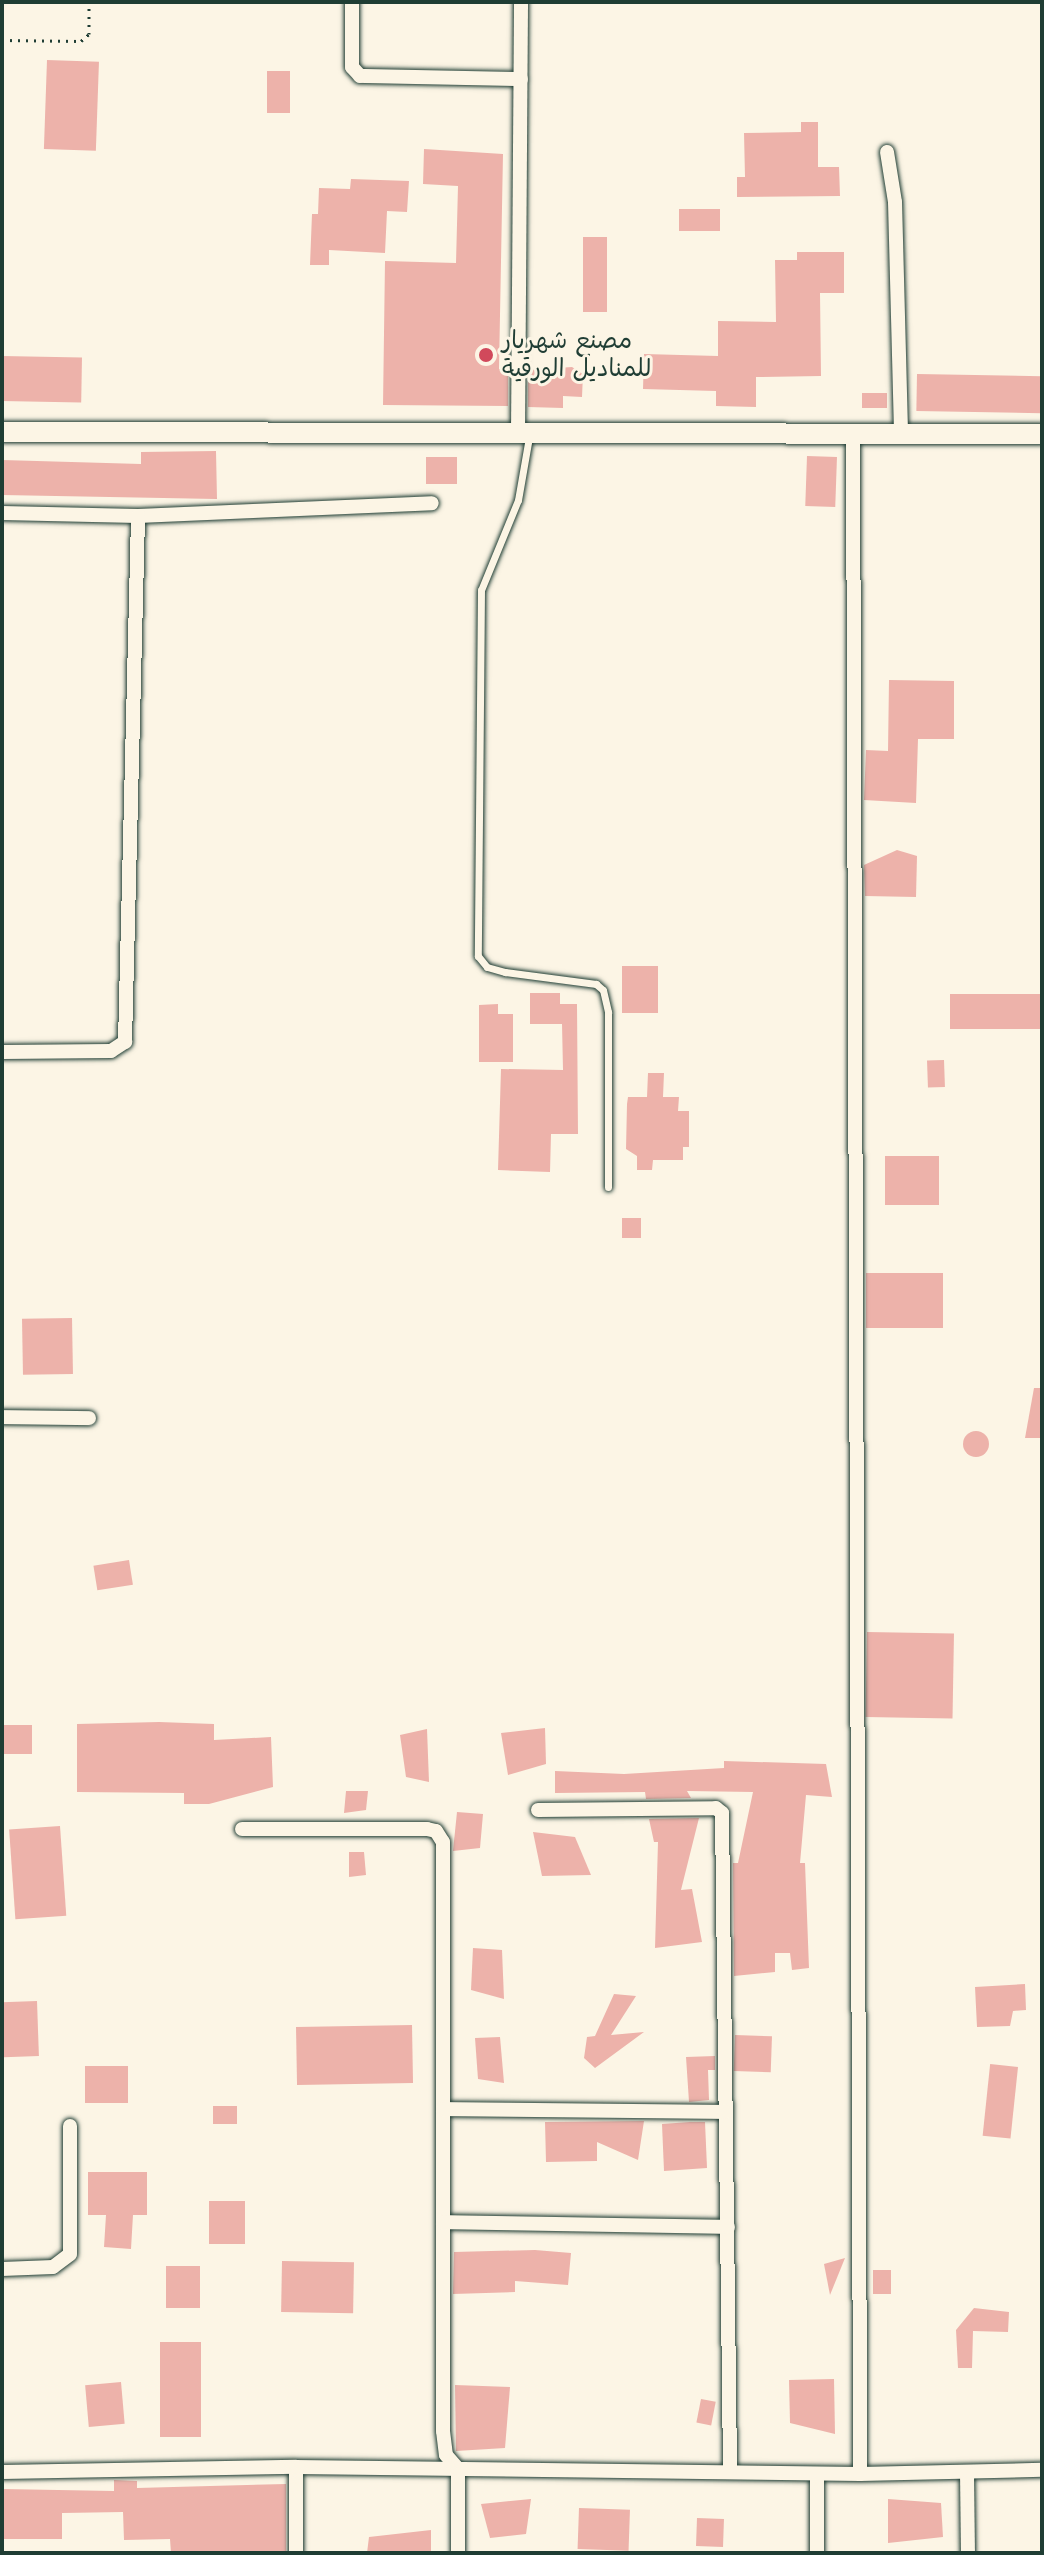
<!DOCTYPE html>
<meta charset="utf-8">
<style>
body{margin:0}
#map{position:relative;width:1044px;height:2555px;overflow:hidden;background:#fcf5e5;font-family:"Comic Neue","Playpen Sans Arabic",sans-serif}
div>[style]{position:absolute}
.building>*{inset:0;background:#edb2aa;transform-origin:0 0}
.round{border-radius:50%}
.path>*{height:3px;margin-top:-1.5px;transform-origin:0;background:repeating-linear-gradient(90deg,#1f3d34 0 2px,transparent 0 8px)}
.roads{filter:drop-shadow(0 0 2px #1f3d34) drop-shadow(0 0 2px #1f3d34)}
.service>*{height:7px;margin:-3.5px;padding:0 3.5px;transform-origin:3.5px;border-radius:3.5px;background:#fcf5e5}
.minor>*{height:14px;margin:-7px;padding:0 7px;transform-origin:7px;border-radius:7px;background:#fcf5e5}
.secondary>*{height:20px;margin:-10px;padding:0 10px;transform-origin:10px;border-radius:10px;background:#fcf5e5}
.dots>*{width:22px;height:22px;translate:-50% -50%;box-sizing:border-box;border:4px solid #fcf5e5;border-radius:50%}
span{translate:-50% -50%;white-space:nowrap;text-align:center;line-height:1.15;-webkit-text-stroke:6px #fcf5e5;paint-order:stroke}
.poi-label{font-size:24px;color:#1f3d34}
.left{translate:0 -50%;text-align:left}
.frame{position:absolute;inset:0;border:4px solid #1f3d34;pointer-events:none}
</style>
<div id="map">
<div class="building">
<div style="left:47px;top:60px;width:52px;height:89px;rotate:2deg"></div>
<div style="left:267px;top:71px;width:23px;height:42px"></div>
<div style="clip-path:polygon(801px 122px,818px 122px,818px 167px,839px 167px,840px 196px,737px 197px,737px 177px,745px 177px,744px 133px,801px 132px)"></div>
<div style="clip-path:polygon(424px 149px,503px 154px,499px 369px,508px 369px,508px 406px,383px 405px,385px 261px,456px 263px,458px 186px,423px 184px)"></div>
<div style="clip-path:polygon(351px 179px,409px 181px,407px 212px,387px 211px,385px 253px,329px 250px,329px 265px,310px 265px,312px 214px,318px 214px,319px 188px,350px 189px)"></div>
<div style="left:720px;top:209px;width:22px;height:41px;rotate:90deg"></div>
<div style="left:583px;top:237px;width:24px;height:75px"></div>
<div style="clip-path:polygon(797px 252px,844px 252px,844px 293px,820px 293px,821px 376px,756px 377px,756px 407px,716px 406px,716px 391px,643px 389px,644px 354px,718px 356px,718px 321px,776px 322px,775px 260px,797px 260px)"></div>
<div style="left:2px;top:356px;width:80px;height:45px;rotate:1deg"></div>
<div style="clip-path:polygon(572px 367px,583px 374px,582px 397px,563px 396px,563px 408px,528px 407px,528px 370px)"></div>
<div style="left:917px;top:374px;width:125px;height:37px;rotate:1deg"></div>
<div style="left:862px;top:393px;width:25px;height:15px"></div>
<div style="clip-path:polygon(216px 451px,217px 499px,2px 495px,2px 460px,141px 464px,141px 452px)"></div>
<div style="left:807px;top:456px;width:30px;height:50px;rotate:2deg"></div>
<div style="left:426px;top:457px;width:31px;height:27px"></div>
<div style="clip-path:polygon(889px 680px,954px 681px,954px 739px,918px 739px,916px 803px,864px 800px,866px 750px,888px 751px)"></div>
<div style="clip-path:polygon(897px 850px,917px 856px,916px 897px,865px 896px,864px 865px)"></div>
<div style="left:622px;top:966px;width:36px;height:47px"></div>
<div style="clip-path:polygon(530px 993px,560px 993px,560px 1004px,577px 1004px,578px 1134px,551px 1134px,550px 1172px,498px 1170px,501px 1069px,563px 1070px,562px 1024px,530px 1024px)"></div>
<div style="left:950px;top:994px;width:92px;height:35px"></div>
<div style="clip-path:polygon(498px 1004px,498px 1014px,513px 1014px,513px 1062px,479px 1062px,479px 1005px)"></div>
<div style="left:944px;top:1060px;width:27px;height:17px;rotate:88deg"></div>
<div style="clip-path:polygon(648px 1073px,664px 1073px,663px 1097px,679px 1097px,678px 1111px,689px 1111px,689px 1147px,683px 1147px,683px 1160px,653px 1160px,652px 1170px,637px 1170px,637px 1156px,626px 1149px,627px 1104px,628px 1097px,647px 1097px)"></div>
<div style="left:939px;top:1156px;width:49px;height:54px;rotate:90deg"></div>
<div style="left:641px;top:1218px;width:20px;height:19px;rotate:90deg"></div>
<div style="left:866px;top:1273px;width:77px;height:55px"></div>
<div style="left:72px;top:1318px;width:56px;height:50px;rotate:89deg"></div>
<div style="clip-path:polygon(1034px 1388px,1042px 1388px,1042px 1438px,1025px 1438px)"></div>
<div class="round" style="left:963px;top:1431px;width:26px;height:26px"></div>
<div style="left:129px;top:1560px;width:25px;height:36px;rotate:81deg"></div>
<div style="left:867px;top:1632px;width:87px;height:85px;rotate:1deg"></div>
<div style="clip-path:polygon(159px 1722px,214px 1724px,214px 1740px,271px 1737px,273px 1787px,209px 1804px,184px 1804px,184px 1793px,77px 1792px,77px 1724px)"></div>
<div style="left:2px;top:1725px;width:30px;height:29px"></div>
<div style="clip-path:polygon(545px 1728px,546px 1764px,508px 1775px,501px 1733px)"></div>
<div style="clip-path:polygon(427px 1729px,429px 1782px,406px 1777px,400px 1735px)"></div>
<div style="clip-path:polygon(724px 1761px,826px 1764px,832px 1797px,806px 1795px,800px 1863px,805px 1863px,809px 1968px,792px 1970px,790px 1953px,775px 1953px,775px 1972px,734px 1976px,733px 1863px,738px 1863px,753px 1792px,687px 1791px,691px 1798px,646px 1799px,645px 1792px,555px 1793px,555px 1771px,624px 1774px,724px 1768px)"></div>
<div style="clip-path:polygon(346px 1791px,368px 1791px,366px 1810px,344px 1813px)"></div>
<div style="clip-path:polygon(457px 1812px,483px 1814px,480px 1848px,453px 1851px)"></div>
<div style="clip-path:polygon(699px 1818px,681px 1890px,692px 1889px,702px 1942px,655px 1948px,658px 1842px,654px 1842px,649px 1819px)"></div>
<div style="left:60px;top:1826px;width:90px;height:51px;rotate:86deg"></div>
<div style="clip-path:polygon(533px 1832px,575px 1837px,591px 1875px,542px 1876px)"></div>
<div style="clip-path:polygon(349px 1852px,364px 1852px,366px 1875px,349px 1877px)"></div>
<div style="clip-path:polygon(473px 1948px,502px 1950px,504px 1999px,471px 1990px)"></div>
<div style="clip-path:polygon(1025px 1984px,1026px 2010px,1013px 2011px,1010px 2026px,977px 2027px,975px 1987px)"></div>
<div style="clip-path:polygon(614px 1994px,636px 1996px,611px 2035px,644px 2032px,595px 2068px,584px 2058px,587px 2037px,595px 2036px)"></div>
<div style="left:37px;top:2001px;width:55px;height:35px;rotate:88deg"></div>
<div style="left:412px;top:2025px;width:58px;height:116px;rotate:89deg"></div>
<div style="left:735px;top:2035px;width:37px;height:36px;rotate:2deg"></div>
<div style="clip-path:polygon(500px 2037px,504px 2083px,478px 2079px,475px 2038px)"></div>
<div style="clip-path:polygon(715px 2056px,715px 2070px,708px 2070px,709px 2100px,689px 2102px,686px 2057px)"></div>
<div style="left:128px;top:2066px;width:37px;height:43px;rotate:90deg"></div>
<div style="left:1018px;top:2067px;width:72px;height:28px;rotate:96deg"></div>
<div style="left:237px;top:2106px;width:18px;height:24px;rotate:90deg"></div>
<div style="clip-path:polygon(644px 2121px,638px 2160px,597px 2142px,597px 2161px,546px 2162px,545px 2122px)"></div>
<div style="clip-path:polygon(690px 2122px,705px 2122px,707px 2168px,664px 2171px,662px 2124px)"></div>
<div style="clip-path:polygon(88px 2172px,147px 2172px,147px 2215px,133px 2215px,131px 2249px,104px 2247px,106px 2215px,88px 2215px)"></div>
<div style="left:209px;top:2201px;width:36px;height:43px"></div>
<div style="clip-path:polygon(535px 2250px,571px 2253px,568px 2285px,515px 2281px,515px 2292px,453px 2294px,454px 2252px)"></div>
<div style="clip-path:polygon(845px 2258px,830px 2295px,824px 2264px)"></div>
<div style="left:282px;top:2261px;width:72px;height:51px;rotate:1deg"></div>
<div style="left:166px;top:2266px;width:34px;height:42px"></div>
<div style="left:873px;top:2270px;width:18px;height:24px"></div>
<div style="clip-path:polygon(974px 2308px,1009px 2312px,1008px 2332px,973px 2331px,972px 2368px,958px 2368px,956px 2330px)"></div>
<div style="left:160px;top:2342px;width:41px;height:95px"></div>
<div style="clip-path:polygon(834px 2379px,835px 2434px,790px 2423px,789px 2380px)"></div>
<div style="left:121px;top:2382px;width:42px;height:36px;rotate:85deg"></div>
<div style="clip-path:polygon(455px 2385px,510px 2387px,505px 2448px,456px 2451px)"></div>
<div style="left:701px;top:2399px;width:15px;height:24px;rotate:11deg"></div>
<div style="clip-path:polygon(114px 2480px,137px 2481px,137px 2488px,286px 2484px,286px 2553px,171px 2553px,170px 2539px,124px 2540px,123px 2512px,62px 2513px,62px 2539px,2px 2539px,2px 2489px,114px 2491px)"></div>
<div style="clip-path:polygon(531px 2499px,526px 2534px,490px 2538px,481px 2504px)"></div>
<div style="clip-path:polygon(888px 2499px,941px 2503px,943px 2537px,888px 2543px)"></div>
<div style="left:579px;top:2508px;width:51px;height:41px;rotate:2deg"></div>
<div style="left:697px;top:2518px;width:27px;height:28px;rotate:2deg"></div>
<div style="clip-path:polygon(431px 2530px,431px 2553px,367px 2553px,369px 2537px)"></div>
</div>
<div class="path">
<div style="left:2px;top:40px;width:79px;rotate:0.7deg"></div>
<div style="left:81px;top:41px;width:11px;rotate:-41deg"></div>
<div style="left:89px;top:34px;width:32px;rotate:-90deg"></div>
</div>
<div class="roads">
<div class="service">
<div style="left:529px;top:437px;width:64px;rotate:99.9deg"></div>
<div style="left:518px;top:500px;width:97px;rotate:112.3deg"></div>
<div style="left:481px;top:590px;width:366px;rotate:90.5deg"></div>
<div style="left:478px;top:956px;width:14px;rotate:51deg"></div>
<div style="left:487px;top:967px;width:19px;rotate:16deg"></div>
<div style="left:505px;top:972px;width:92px;rotate:7.5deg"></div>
<div style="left:596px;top:984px;width:9px;rotate:41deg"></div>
<div style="left:603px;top:990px;width:23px;rotate:77deg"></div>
<div style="left:608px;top:1012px;width:175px;rotate:90deg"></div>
</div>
<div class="minor">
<div style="left:352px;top:2px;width:65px;rotate:90deg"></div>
<div style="left:352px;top:67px;width:12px;rotate:48deg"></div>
<div style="left:360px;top:76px;width:161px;rotate:1.1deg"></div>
<div style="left:887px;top:152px;width:51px;rotate:80.9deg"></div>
<div style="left:895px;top:202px;width:232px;rotate:88.5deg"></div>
<div style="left:853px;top:434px;width:2040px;rotate:89.8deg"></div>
<div style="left:518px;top:435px;width:433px;rotate:-89.6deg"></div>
<div style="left:2px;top:513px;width:136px;rotate:1.3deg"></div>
<div style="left:138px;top:516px;width:294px;rotate:-2.5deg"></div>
<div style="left:2px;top:1052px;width:109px;rotate:-0.5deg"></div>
<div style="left:111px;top:1051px;width:17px;rotate:-33deg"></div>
<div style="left:125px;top:1042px;width:526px;rotate:-88.58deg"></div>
<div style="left:2px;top:1417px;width:87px;rotate:0.7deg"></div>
<div style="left:538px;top:1810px;width:178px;rotate:-0.6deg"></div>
<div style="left:716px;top:1808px;width:8px;rotate:40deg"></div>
<div style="left:722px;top:1813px;width:657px;rotate:89.3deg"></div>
<div style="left:242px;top:1829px;width:185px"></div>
<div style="left:427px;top:1829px;width:9px;rotate:13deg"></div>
<div style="left:436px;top:1831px;width:13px;rotate:58deg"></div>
<div style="left:443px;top:1842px;width:589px;rotate:90deg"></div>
<div style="left:443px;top:2431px;width:24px;rotate:83deg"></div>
<div style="left:446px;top:2455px;width:18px;rotate:49deg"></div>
<div style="left:458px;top:2469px;width:84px;rotate:90deg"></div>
<div style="left:443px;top:2109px;width:282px;rotate:0.6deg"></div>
<div style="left:443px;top:2222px;width:285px;rotate:1deg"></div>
<div style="left:2px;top:2269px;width:51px;rotate:-2.2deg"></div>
<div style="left:53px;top:2267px;width:21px;rotate:-37deg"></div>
<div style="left:70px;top:2254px;width:128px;rotate:-90deg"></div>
<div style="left:296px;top:2467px;width:86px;rotate:90deg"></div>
<div style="left:2px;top:2472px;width:294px;rotate:-1deg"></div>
<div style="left:296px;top:2467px;width:564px;rotate:0.71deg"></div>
<div style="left:860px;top:2474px;width:182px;rotate:-1.3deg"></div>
<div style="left:967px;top:2473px;width:80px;rotate:89.3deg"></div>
<div style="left:817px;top:2474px;width:79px;rotate:90deg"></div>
</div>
<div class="secondary">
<div style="left:2px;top:432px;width:1040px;rotate:0.11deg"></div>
</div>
</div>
<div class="dots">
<div style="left:486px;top:355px;background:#d1495b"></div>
</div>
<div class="poi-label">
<span class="left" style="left:502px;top:355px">مصنع شهريار<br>للمناديل الورقية</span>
</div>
<div class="frame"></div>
</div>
